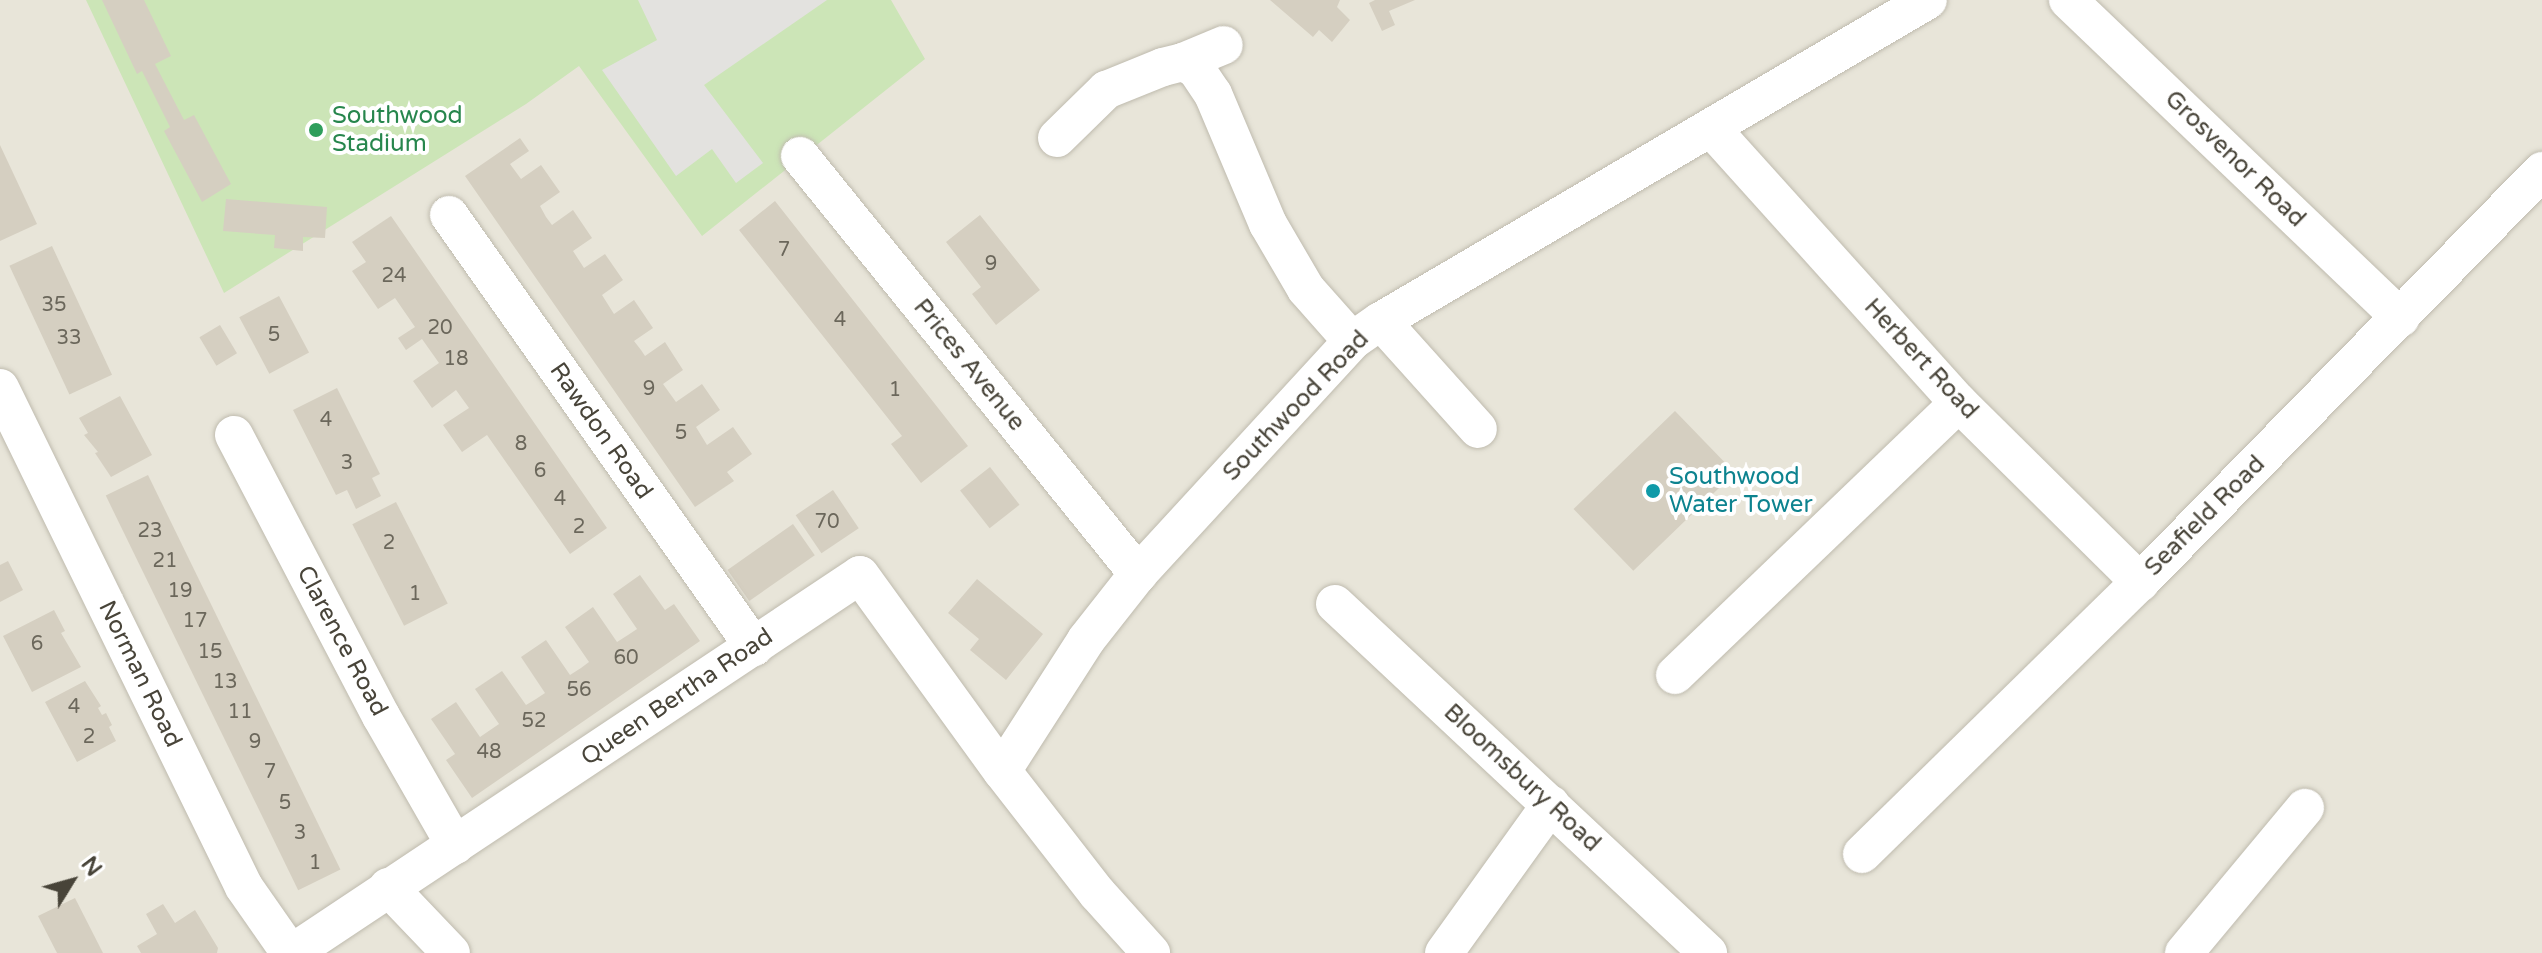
<!DOCTYPE html>
<style>
body{margin:0}
#map{position:relative;width:2542px;height:953px;overflow:hidden;background:#f4f2eb;font-family:"Varela Round",sans-serif}
div>[style]{position:absolute}
.residential>*{inset:0;background:#e8e5d9;transform-origin:0 0}
.green>*{inset:0;background:#cce5b7}
.parking>*{inset:0;background:#e3e2df}
.building>*{inset:0;background:#d5cfc1;transform-origin:0 0}
.roads{filter:drop-shadow(0 0 2px #bfbbae) drop-shadow(0 0 2px #bfbbae)}
.minor>*{height:38px;margin:-19px;padding:0 19px;transform-origin:19px;border-radius:19px;background:#fff}
.dots>*{width:22px;height:22px;translate:-50% -50%;box-sizing:border-box;border:4px solid #fff;border-radius:50%}
span{translate:-50% -50%;white-space:nowrap;text-align:center;line-height:1.15;-webkit-text-stroke:8px #fff;paint-order:stroke}
.number-label{font-size:20px;color:#6b675b}
.number-label span{-webkit-text-stroke-width:0}
.leisure-label{font-size:24px;color:#27864d}
.left{translate:0 -50%;text-align:left}
.street-label{font-size:24px;color:#484439}
.culture-label{font-size:24px;color:#0d838f}
.north{position:absolute;left:32px;top:841px;width:80px;height:80px;-webkit-text-stroke:6px #fff;paint-order:stroke;rotate:53deg;font-size:22px;font-weight:700;line-height:32px;text-align:center;color:#484439}
.north::after{content:'';display:block;margin:auto;width:28px;height:36px;background:#484439;clip-path:polygon(50% 0,100% 100%,50% 72%,0 100%)}
</style>
<div id="map">
<div class="residential">
<div style="left:0;top:0;width:2542px;height:953px"></div>
</div>
<div class="green">
<div style="clip-path:polygon(86px 0,891px 0,925px 59px,702px 236px,579px 66px,526px 104px,224px 293px)"></div>
</div>
<div class="parking">
<div style="clip-path:polygon(638px 0,827px 0,704px 85px,763px 163px,736px 183px,712px 149px,676px 176px,602px 70px,657px 40px)"></div>
</div>
<div class="building">
<div style="clip-path:polygon(102px 0,144px 0,171px 56px,155px 64px,184px 120px,194px 115px,231px 184px,202px 202px,164px 131px,170px 127px,142px 71px,137px 74px)"></div>
<div style="clip-path:polygon(1270px 0,1340px 0,1337px 7px,1350px 20px,1332px 42px,1319px 30px,1313px 37px)"></div>
<div style="clip-path:polygon(1375px 0,1415px 0,1389px 11px,1395px 25px,1382px 31px,1369px 3px)"></div>
<div style="clip-path:polygon(520px 138px,529px 151px,510px 164px,521px 179px,541px 165px,560px 192px,540px 206px,546px 217px,552px 225px,573px 210px,592px 238px,573px 251px,584px 268px,605px 254px,623px 280px,602px 295px,614px 314px,634px 300px,653px 328px,634px 341px,641px 350px,645px 356px,665px 342px,683px 370px,663px 384px,676px 402px,702px 384px,720px 410px,696px 427px,707px 445px,733px 427px,752px 454px,727px 472px,734px 481px,695px 507px,465px 176px)"></div>
<div style="clip-path:polygon(0 145px,37px 224px,0 241px)"></div>
<div style="clip-path:polygon(226px 199px,327px 207px,325px 238px,303px 237px,303px 251px,274px 248px,275px 235px,223px 231px)"></div>
<div style="clip-path:polygon(775px 201px,968px 446px,921px 483px,891px 444px,902px 436px,739px 230px)"></div>
<div style="clip-path:polygon(980px 215px,1040px 290px,996px 325px,972px 294px,981px 287px,946px 242px)"></div>
<div style="clip-path:polygon(391px 216px,607px 528px,570px 554px,487px 435px,462px 452px,443px 425px,469px 408px,456px 390px,432px 408px,413px 381px,439px 363px,422px 339px,406px 350px,398px 338px,415px 327px,395px 298px,378px 309px,352px 271px,366px 262px,352px 242px)"></div>
<div style="left:52px;top:246px;width:142px;height:47px;rotate:65deg"></div>
<div style="left:279px;top:296px;width:64px;height:45px;rotate:62deg"></div>
<div style="left:220px;top:325px;width:33px;height:24px;rotate:59deg"></div>
<div style="clip-path:polygon(337px 388px,380px 474px,372px 478px,381px 496px,356px 509px,347px 490px,336px 495px,293px 410px)"></div>
<div style="clip-path:polygon(120px 396px,152px 455px,111px 477px,95px 453px,98px 452px,84px 435px,88px 433px,79px 418px)"></div>
<div style="left:1675px;top:411px;width:86px;height:141px;rotate:46deg"></div>
<div style="left:990px;top:467px;width:48px;height:38px;rotate:52deg"></div>
<div style="left:148px;top:475px;width:439px;height:47px;rotate:64deg"></div>
<div style="left:833px;top:490px;width:46px;height:45px;rotate:56deg"></div>
<div style="left:396px;top:502px;width:114px;height:49px;rotate:63deg"></div>
<div style="left:793px;top:524px;width:38px;height:80px;rotate:55deg"></div>
<div style="clip-path:polygon(8px 561px,23px 590px,0 602px,0 565px)"></div>
<div style="clip-path:polygon(640px 575px,665px 610px,674px 604px,700px 641px,472px 798px,446px 760px,455px 754px,431px 719px,456px 702px,480px 737px,499px 724px,475px 689px,502px 671px,526px 705px,536px 699px,545px 693px,521px 657px,546px 640px,570px 675px,581px 668px,589px 662px,565px 627px,593px 607px,617px 642px,628px 635px,637px 629px,613px 594px)"></div>
<div style="clip-path:polygon(977px 579px,1043px 634px,1006px 680px,970px 650px,979px 639px,948px 613px)"></div>
<div style="clip-path:polygon(54px 610px,65px 631px,61px 633px,81px 667px,32px 692px,3px 636px)"></div>
<div style="clip-path:polygon(85px 681px,101px 706px,98px 708px,102px 715px,106px 713px,112px 725px,109px 727px,116px 741px,77px 762px,45px 702px)"></div>
<div style="clip-path:polygon(75px 898px,103px 953px,57px 953px,38px 916px)"></div>
<div style="clip-path:polygon(163px 904px,175px 923px,195px 910px,218px 948px,217px 953px,141px 953px,137px 946px,157px 934px,146px 914px)"></div>
</div>
<div class="roads">
<div class="minor">
<div style="left:2068px;top:0;width:460px;rotate:43.7deg"></div>
<div style="left:1183px;top:62px;width:44px;rotate:-22.5deg"></div>
<div style="left:1711px;top:128px;width:370px;rotate:48deg"></div>
<div style="left:1959px;top:403px;width:255px;rotate:44.7deg"></div>
<div style="left:1057px;top:138px;width:69px;rotate:-44.4deg"></div>
<div style="left:1106px;top:90px;width:61px;rotate:-22deg"></div>
<div style="left:1163px;top:67px;width:21px;rotate:-14deg"></div>
<div style="left:1183px;top:62px;width:15px;rotate:28deg"></div>
<div style="left:1196px;top:69px;width:30px;rotate:56deg"></div>
<div style="left:1213px;top:94px;width:141px;rotate:67.1deg"></div>
<div style="left:1268px;top:224px;width:75px;rotate:59.7deg"></div>
<div style="left:1306px;top:289px;width:69px;rotate:48.5deg"></div>
<div style="left:800px;top:156px;width:538px;rotate:51.04deg"></div>
<div style="left:449px;top:215px;width:529px;rotate:54.78deg"></div>
<div style="left:1381px;top:321px;width:145px;rotate:48.1deg"></div>
<div style="left:0;top:388px;width:555px;rotate:63.94deg"></div>
<div style="left:244px;top:887px;width:80px;rotate:55.1deg"></div>
<div style="left:234px;top:435px;width:317px;rotate:62.4deg"></div>
<div style="left:381px;top:716px;width:149px;rotate:60.2deg"></div>
<div style="left:1335px;top:604px;width:511px;rotate:43.1deg"></div>
<div style="left:1675px;top:675px;width:393px;rotate:-43.8deg"></div>
<div style="left:1002px;top:771px;width:156px;rotate:-57.3deg"></div>
<div style="left:1086px;top:640px;width:84px;rotate:-51.8deg"></div>
<div style="left:1138px;top:574px;width:316px;rotate:-47.4deg"></div>
<div style="left:1352px;top:341px;width:35px;rotate:-35deg"></div>
<div style="left:1381px;top:321px;width:634px;rotate:-30.41deg"></div>
<div style="left:1862px;top:854px;width:389px;rotate:-44.4deg"></div>
<div style="left:2140px;top:582px;width:575px;rotate:-45.63deg"></div>
<div style="left:388px;top:887px;width:91px;rotate:46.3deg"></div>
<div style="left:292px;top:953px;width:682px;rotate:-33.64deg"></div>
<div style="left:860px;top:575px;width:242px;rotate:54.1deg"></div>
<div style="left:1002px;top:771px;width:155px;rotate:52.1deg"></div>
<div style="left:1097px;top:893px;width:81px;rotate:48deg"></div>
<div style="left:1444px;top:953px;width:183px;rotate:-54.3deg"></div>
<div style="left:2184px;top:953px;width:189px;rotate:-50.2deg"></div>
</div>
</div>
<div class="dots">
<div style="left:316px;top:130px;background:#2e9e5b"></div>
<div style="left:1653px;top:491px;background:#0f9aa8"></div>
</div>
<div class="number-label">
<span style="left:784px;top:250px">7</span>
<span style="left:991px;top:264px">9</span>
<span style="left:394px;top:276px">24</span>
<span style="left:54px;top:305px">35</span>
<span style="left:840px;top:320px">4</span>
<span style="left:440px;top:328px">20</span>
<span style="left:274px;top:335px">5</span>
<span style="left:69px;top:338px">33</span>
<span style="left:456px;top:359px">18</span>
<span style="left:649px;top:389px">9</span>
<span style="left:895px;top:390px">1</span>
<span style="left:326px;top:420px">4</span>
<span style="left:681px;top:433px">5</span>
<span style="left:521px;top:444px">8</span>
<span style="left:347px;top:463px">3</span>
<span style="left:540px;top:471px">6</span>
<span style="left:560px;top:499px">4</span>
<span style="left:827px;top:522px">70</span>
<span style="left:579px;top:527px">2</span>
<span style="left:150px;top:531px">23</span>
<span style="left:389px;top:543px">2</span>
<span style="left:165px;top:561px">21</span>
<span style="left:180px;top:591px">19</span>
<span style="left:415px;top:594px">1</span>
<span style="left:195px;top:621px">17</span>
<span style="left:37px;top:644px">6</span>
<span style="left:210px;top:652px">15</span>
<span style="left:626px;top:658px">60</span>
<span style="left:225px;top:682px">13</span>
<span style="left:579px;top:690px">56</span>
<span style="left:74px;top:707px">4</span>
<span style="left:240px;top:712px">11</span>
<span style="left:534px;top:721px">52</span>
<span style="left:89px;top:737px">2</span>
<span style="left:255px;top:742px">9</span>
<span style="left:489px;top:752px">48</span>
<span style="left:270px;top:772px">7</span>
<span style="left:285px;top:803px">5</span>
<span style="left:300px;top:833px">3</span>
<span style="left:315px;top:863px">1</span>
</div>
<div class="leisure-label">
<span class="left" style="left:332px;top:130px">Southwood<br>Stadium</span>
</div>
<div class="street-label">
<span style="left:2235px;top:159px;rotate:44deg">Grosvenor Road</span>
<span style="left:1921px;top:359px;rotate:47deg">Herbert Road</span>
<span style="left:969px;top:365px;rotate:51deg">Prices Avenue</span>
<span style="left:1296px;top:406px;rotate:-46deg">Southwood Road</span>
<span style="left:601px;top:431px;rotate:55deg">Rawdon Road</span>
<span style="left:2205px;top:516px;rotate:-45deg">Seafield Road</span>
<span style="left:342px;top:641px;rotate:62deg">Clarence Road</span>
<span style="left:140px;top:674px;rotate:64deg">Norman Road</span>
<span style="left:677px;top:697px;rotate:-34deg">Queen Bertha Road</span>
<span style="left:1522px;top:778px;rotate:43deg">Bloomsbury Road</span>
</div>
<div class="culture-label">
<span class="left" style="left:1669px;top:491px">Southwood<br>Water Tower</span>
</div>
<div class="north">N</div>
</div>
